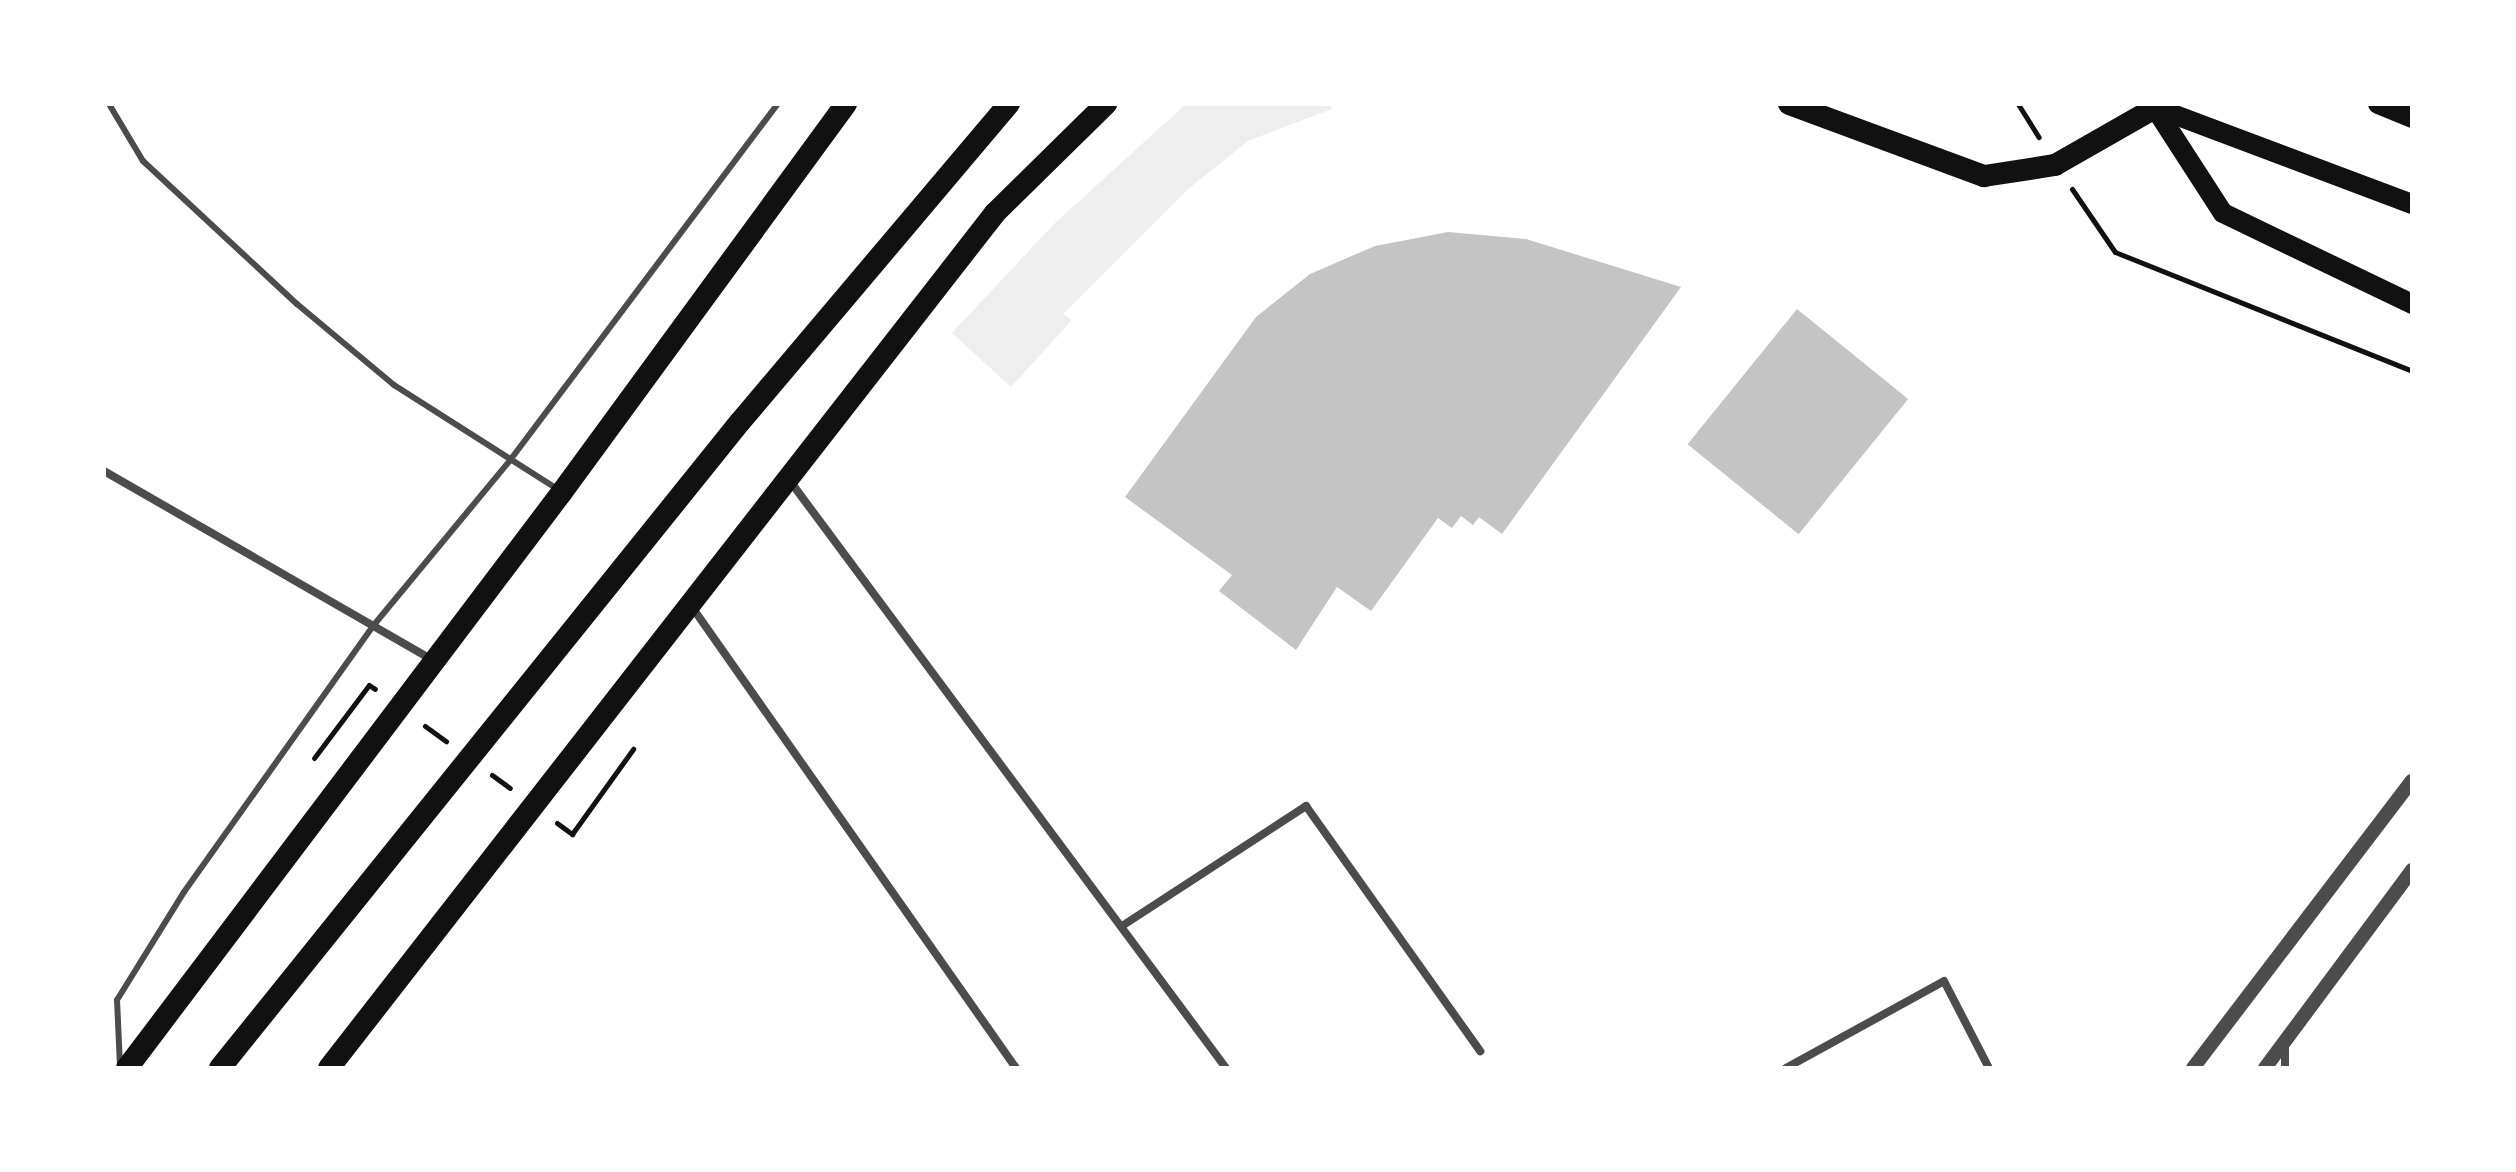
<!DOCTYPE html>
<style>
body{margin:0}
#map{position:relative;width:2516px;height:1172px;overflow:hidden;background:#fff;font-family:Inter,sans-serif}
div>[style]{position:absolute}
.green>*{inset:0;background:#eee}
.building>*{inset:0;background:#c4c4c4;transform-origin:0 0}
.path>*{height:5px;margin:-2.5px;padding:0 2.5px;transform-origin:2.5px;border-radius:2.5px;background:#111}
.service>*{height:6px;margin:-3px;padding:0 3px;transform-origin:3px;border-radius:3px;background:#4c4c4c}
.minor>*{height:8px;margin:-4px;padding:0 4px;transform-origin:4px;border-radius:4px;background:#4c4c4c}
.tertiary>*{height:14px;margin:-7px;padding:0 7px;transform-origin:7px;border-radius:7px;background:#4c4c4c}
.primary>*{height:20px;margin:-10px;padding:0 10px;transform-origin:10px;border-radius:10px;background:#111}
.trunk>*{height:22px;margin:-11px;padding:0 11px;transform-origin:11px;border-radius:11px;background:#111}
span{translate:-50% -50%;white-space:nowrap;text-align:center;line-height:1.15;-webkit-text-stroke:8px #fff;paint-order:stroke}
.frame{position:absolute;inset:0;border:106px solid #fff;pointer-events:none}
</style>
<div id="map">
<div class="green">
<div style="clip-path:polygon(1186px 104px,1331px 104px,1332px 109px,1248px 141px,1187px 190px,1063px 314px,1072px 320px,1011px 387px,952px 333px,1054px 224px)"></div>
</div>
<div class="building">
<div style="clip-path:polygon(1448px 232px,1526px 239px,1681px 287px,1502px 534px,1479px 517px,1473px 525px,1461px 516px,1452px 528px,1438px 518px,1371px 611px,1337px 587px,1296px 650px,1219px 591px,1232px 575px,1125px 497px,1256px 317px,1310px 274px,1375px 246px)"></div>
<div style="left:1797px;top:309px;width:143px;height:174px;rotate:39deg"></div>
</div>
<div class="path">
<div style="left:2018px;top:104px;width:39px;rotate:58deg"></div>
<div style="left:2072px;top:189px;width:76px;rotate:55.7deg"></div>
<div style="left:2115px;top:252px;width:320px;rotate:21.8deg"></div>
<div style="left:425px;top:726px;width:26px;rotate:36deg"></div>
<div style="left:314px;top:758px;width:91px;rotate:-53deg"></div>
<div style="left:369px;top:685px;width:7px;rotate:34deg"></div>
<div style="left:492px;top:775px;width:22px;rotate:36deg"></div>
<div style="left:557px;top:823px;width:19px;rotate:36deg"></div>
<div style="left:572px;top:834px;width:105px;rotate:-54.3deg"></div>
</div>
<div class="service">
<div style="left:109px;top:104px;width:66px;rotate:59.2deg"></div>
<div style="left:143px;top:161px;width:210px;rotate:42.9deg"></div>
<div style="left:297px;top:304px;width:126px;rotate:39.9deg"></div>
<div style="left:394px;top:385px;width:196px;rotate:32.5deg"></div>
<div style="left:120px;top:1066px;width:66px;rotate:-92.6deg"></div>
<div style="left:117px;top:1000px;width:127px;rotate:-58.2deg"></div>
<div style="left:184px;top:892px;width:326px;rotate:-54.6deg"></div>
<div style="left:373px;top:626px;width:217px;rotate:-50.4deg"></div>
<div style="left:511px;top:459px;width:444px;rotate:-53.1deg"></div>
</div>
<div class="minor">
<div style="left:104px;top:471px;width:381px;rotate:29.9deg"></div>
<div style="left:790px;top:481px;width:731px;rotate:53.4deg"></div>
<div style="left:692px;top:607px;width:563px;rotate:54.9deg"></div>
<div style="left:1122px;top:926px;width:220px;rotate:-33.1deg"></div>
<div style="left:1306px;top:806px;width:301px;rotate:54.6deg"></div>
<div style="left:2285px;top:1045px;width:23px;rotate:90deg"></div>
<div style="left:1786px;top:1068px;width:180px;rotate:-28.8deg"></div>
<div style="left:1944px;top:981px;width:98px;rotate:62.7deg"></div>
</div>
<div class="tertiary">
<div style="left:2193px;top:1068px;width:361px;rotate:-52.7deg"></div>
<div style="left:2265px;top:1068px;width:247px;rotate:-53.4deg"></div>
</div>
<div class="primary">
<div style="left:2378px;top:104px;width:37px;rotate:22deg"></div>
<div style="left:2154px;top:107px;width:276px;rotate:20.6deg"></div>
<div style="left:2155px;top:108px;width:125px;rotate:57.1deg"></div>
<div style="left:2223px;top:213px;width:210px;rotate:25.7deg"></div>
</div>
<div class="trunk">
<div style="left:1789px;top:104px;width:208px;rotate:20.3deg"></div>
<div style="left:1984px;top:176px;width:72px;rotate:-8.8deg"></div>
<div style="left:2055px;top:165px;width:115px;rotate:-29.7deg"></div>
<div style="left:127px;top:1068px;width:722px;rotate:-52.94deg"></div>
<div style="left:562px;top:492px;width:481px;rotate:-53.8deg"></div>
<div style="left:220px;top:1068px;width:829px;rotate:-51.17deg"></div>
<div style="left:740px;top:422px;width:417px;rotate:-49.8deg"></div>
<div style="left:329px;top:1068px;width:1084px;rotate:-52.08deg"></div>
<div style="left:995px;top:213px;width:156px;rotate:-44.5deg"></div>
</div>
<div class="frame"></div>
</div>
